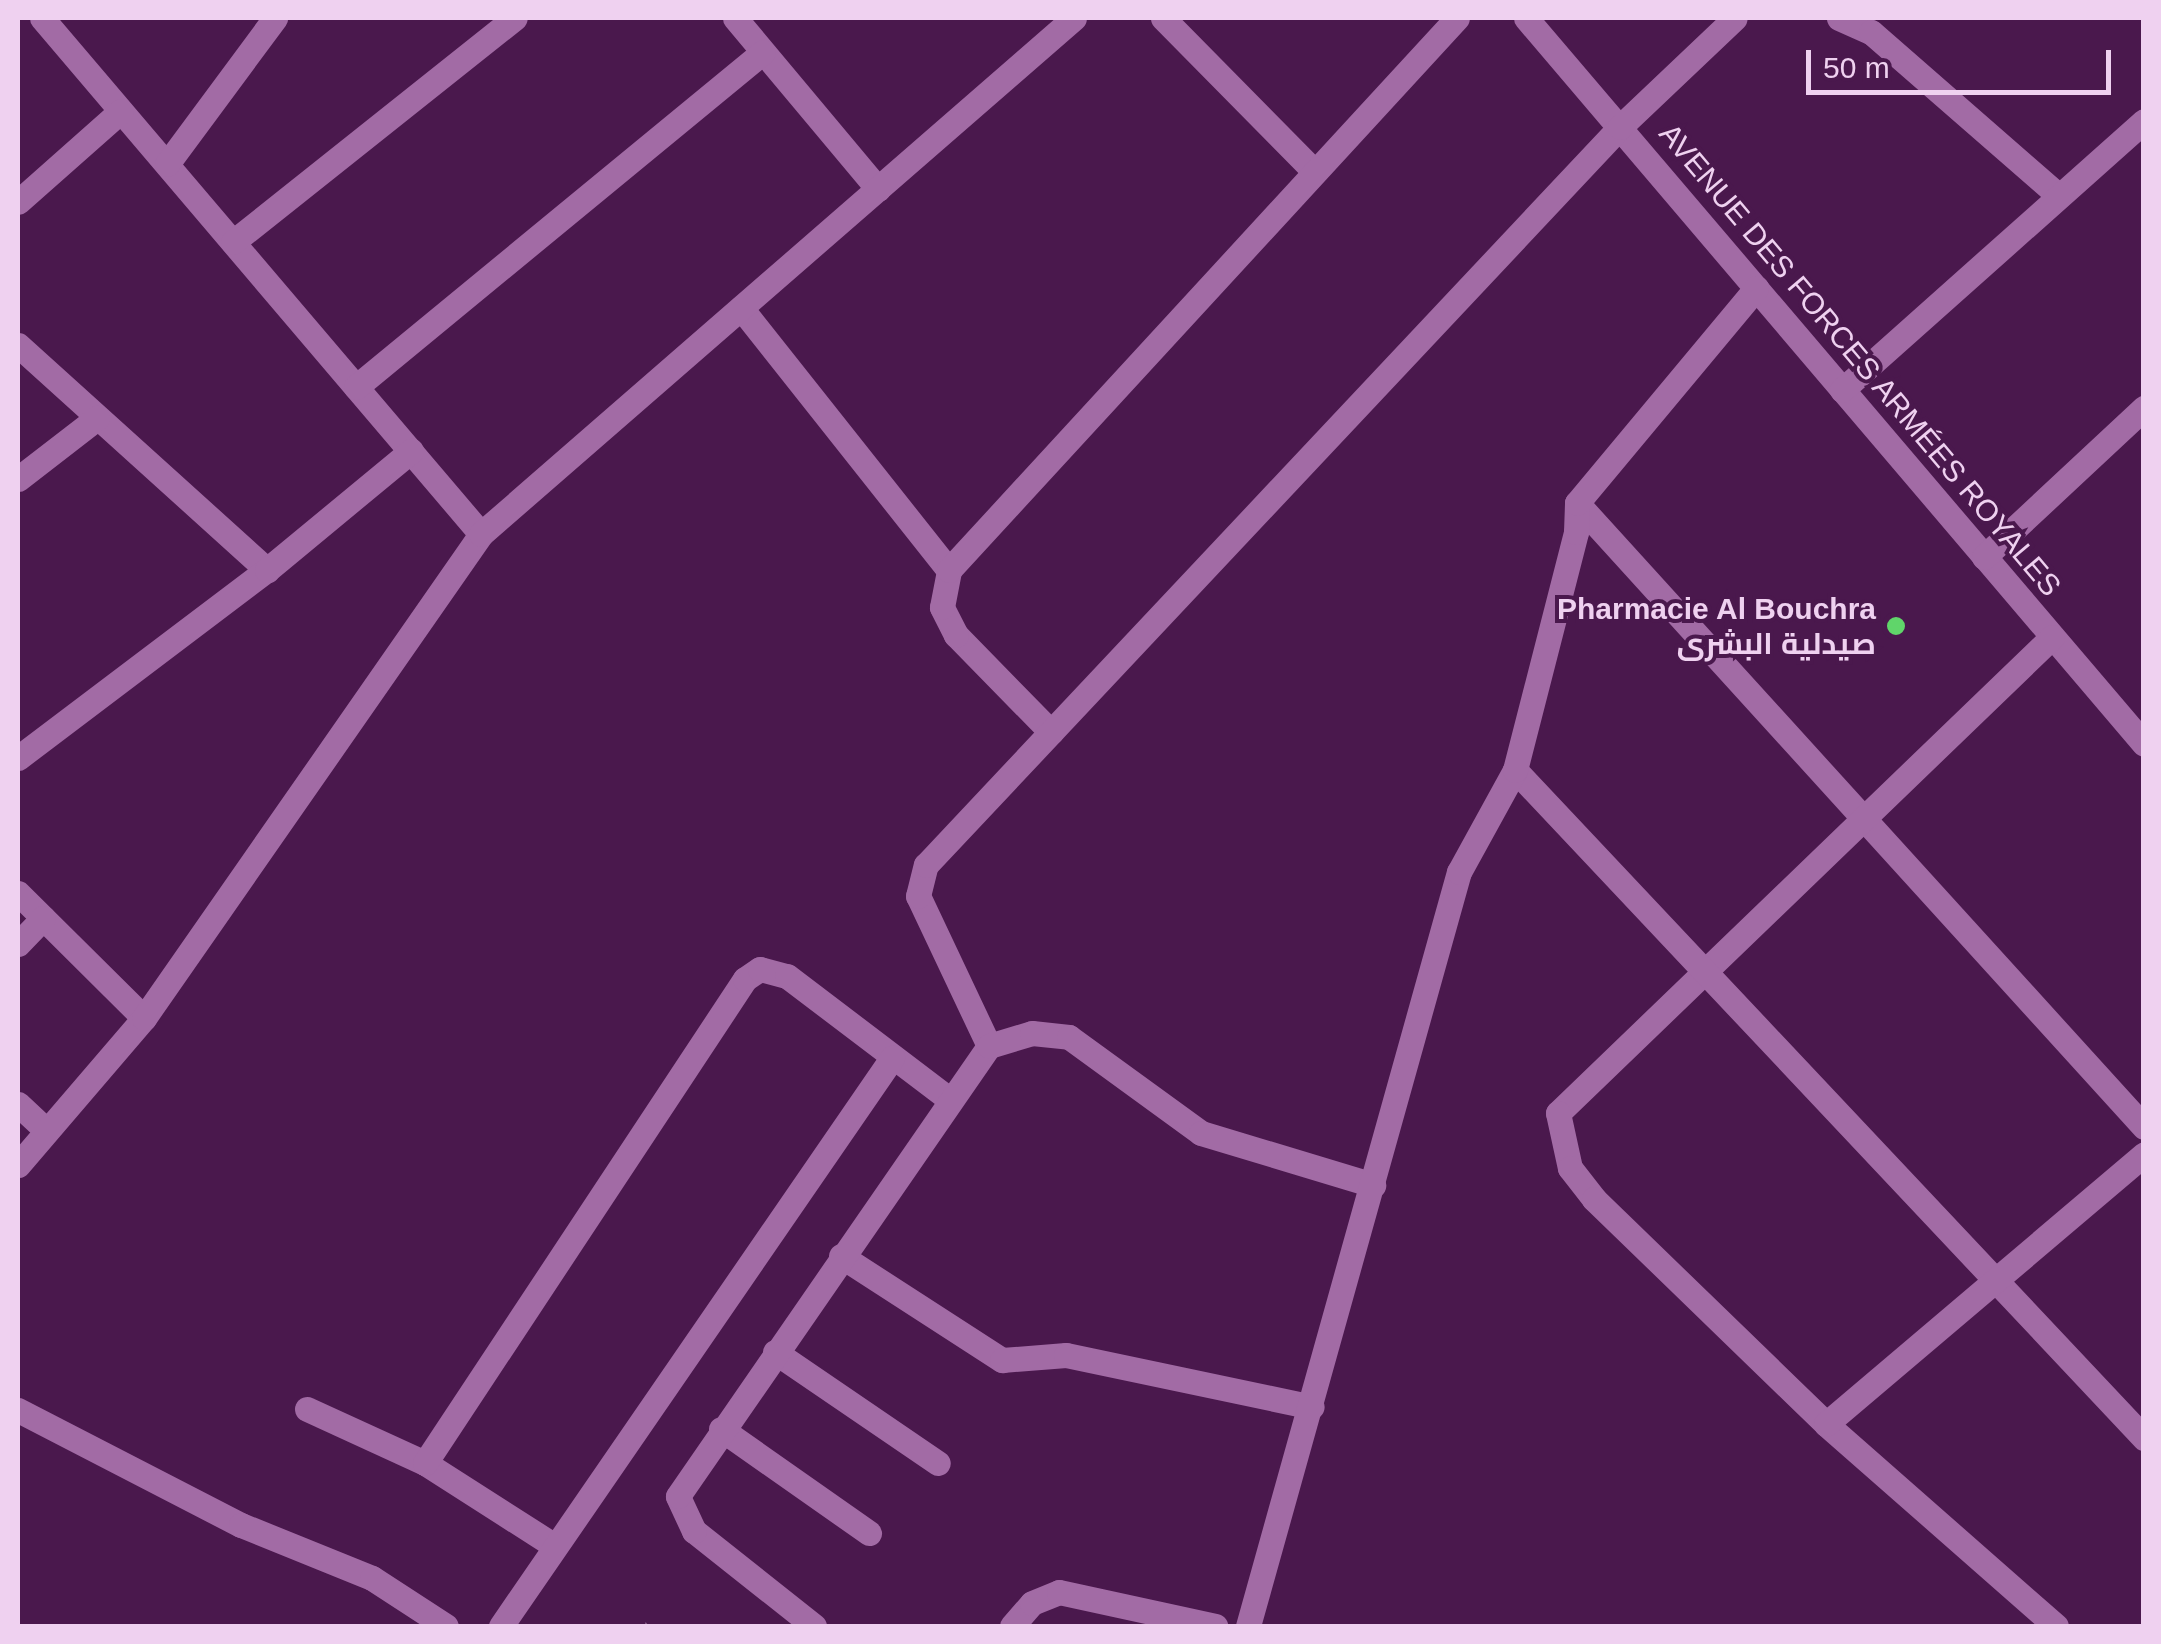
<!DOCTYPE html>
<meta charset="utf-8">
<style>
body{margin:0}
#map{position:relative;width:2161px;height:1644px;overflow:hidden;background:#4a184d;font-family:Arial,Cairo,sans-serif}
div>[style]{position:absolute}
.path>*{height:6px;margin-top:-3px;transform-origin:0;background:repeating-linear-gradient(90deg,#815683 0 5px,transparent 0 10px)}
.minor>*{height:25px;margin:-12.5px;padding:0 12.5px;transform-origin:12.5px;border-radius:12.5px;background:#a26ba5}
.dots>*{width:28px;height:28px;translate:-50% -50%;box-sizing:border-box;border:5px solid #4a184d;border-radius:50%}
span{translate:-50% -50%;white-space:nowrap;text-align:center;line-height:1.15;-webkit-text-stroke:8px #4a184d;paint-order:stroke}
.street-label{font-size:30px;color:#efd1f0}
.poi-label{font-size:30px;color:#efd1f0;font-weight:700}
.right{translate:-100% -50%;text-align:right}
.frame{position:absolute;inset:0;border:20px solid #efd1f0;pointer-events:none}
.scale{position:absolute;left:1806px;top:50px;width:305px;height:45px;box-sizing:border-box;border:5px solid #efd1f0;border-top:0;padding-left:12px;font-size:30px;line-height:35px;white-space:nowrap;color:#efd1f0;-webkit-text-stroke:8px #4a184d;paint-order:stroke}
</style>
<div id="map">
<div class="path">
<div style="left:644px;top:1625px;width:2px;rotate:27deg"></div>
</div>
<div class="minor">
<div style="left:42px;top:18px;width:677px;rotate:49.61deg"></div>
<div style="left:735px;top:18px;width:223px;rotate:50.1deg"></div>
<div style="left:1163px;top:18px;width:216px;rotate:45.4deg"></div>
<div style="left:1526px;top:18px;width:953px;rotate:49.59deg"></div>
<div style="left:1839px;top:18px;width:35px;rotate:24deg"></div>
<div style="left:1871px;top:32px;width:249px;rotate:41.1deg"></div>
<div style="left:167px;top:164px;width:182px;rotate:-53.5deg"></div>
<div style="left:18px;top:202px;width:137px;rotate:-41.5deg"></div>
<div style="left:233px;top:242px;width:360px;rotate:-38.5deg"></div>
<div style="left:741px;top:308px;width:335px;rotate:51.6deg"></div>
<div style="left:18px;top:345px;width:336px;rotate:42.1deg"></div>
<div style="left:356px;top:387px;width:527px;rotate:-39.46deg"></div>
<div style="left:1842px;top:390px;width:404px;rotate:-41.7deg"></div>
<div style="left:18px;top:479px;width:100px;rotate:-37.7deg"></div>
<div style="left:1577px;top:503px;width:843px;rotate:47.74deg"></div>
<div style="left:1984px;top:557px;width:219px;rotate:-43deg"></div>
<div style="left:2052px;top:637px;width:686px;rotate:136.06deg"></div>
<div style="left:1558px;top:1113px;width:56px;rotate:77.7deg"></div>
<div style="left:1570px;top:1168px;width:39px;rotate:52deg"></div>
<div style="left:1594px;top:1199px;width:323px;rotate:44.1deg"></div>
<div style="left:1826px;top:1424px;width:306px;rotate:41.3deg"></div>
<div style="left:1051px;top:732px;width:136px;rotate:-134.4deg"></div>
<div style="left:956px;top:635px;width:31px;rotate:-117deg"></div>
<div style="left:942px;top:607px;width:38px;rotate:-79deg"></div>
<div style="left:949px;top:570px;width:750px;rotate:-47.38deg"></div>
<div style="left:18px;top:758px;width:312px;rotate:-37.1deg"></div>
<div style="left:267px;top:570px;width:187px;rotate:-39.6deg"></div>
<div style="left:1515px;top:770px;width:918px;rotate:46.72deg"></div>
<div style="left:18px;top:893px;width:177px;rotate:44.8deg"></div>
<div style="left:18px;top:944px;width:36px;rotate:-46deg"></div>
<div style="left:989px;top:1046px;width:166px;rotate:-115.3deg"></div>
<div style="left:918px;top:896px;width:32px;rotate:-76deg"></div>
<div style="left:926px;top:865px;width:1013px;rotate:-46.76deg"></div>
<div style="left:1620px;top:127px;width:158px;rotate:-43.5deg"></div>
<div style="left:18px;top:1104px;width:38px;rotate:43deg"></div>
<div style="left:18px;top:1165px;width:194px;rotate:-49.4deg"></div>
<div style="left:144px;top:1018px;width:590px;rotate:-55.15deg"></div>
<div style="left:481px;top:534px;width:786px;rotate:-41.03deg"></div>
<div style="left:841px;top:1256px;width:192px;rotate:32.9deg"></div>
<div style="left:1002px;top:1360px;width:64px;rotate:-4.5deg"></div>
<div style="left:1066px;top:1355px;width:251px;rotate:11.9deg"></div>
<div style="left:775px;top:1352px;width:197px;rotate:34.3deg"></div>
<div style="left:307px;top:1409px;width:130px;rotate:24.6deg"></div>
<div style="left:425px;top:1463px;width:154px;rotate:32.6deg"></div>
<div style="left:18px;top:1410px;width:251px;rotate:27.3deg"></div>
<div style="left:241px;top:1525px;width:141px;rotate:22deg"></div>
<div style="left:372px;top:1578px;width:88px;rotate:33deg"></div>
<div style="left:1826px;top:1424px;width:417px;rotate:-40.3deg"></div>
<div style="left:721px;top:1429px;width:181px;rotate:35.1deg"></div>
<div style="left:425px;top:1463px;width:580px;rotate:-56.53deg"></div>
<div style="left:745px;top:979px;width:18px;rotate:-34deg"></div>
<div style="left:760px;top:969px;width:28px;rotate:15deg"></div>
<div style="left:787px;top:976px;width:202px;rotate:37.2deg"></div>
<div style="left:501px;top:1626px;width:690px;rotate:-55.46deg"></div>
<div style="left:814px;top:1626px;width:153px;rotate:-141.6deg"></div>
<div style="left:694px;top:1531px;width:38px;rotate:-115deg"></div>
<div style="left:678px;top:1496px;width:547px;rotate:-55.35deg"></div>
<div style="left:989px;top:1046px;width:45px;rotate:-16.8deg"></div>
<div style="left:1032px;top:1033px;width:37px;rotate:6deg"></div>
<div style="left:1069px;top:1037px;width:163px;rotate:36deg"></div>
<div style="left:1201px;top:1133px;width:180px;rotate:16.8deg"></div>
<div style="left:1012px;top:1626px;width:30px;rotate:-49deg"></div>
<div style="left:1032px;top:1603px;width:29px;rotate:-22deg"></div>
<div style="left:1059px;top:1592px;width:160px;rotate:12.3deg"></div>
<div style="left:1248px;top:1626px;width:783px;rotate:-74.37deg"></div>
<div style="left:1459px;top:872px;width:116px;rotate:-61.2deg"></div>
<div style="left:1515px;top:770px;width:246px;rotate:-75.6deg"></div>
<div style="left:1576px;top:532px;width:29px;rotate:-88deg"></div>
<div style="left:1577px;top:503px;width:280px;rotate:-50.2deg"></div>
</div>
<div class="dots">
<div style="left:1896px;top:626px;background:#60d56a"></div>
</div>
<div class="street-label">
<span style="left:1860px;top:360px;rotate:50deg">AVENUE DES FORCES ARMÉES ROYALES</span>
</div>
<div class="poi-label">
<span class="right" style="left:1876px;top:626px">Pharmacie Al Bouchra<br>صيدلية البشرى</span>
</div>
<div class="frame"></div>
<div class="scale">50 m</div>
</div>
